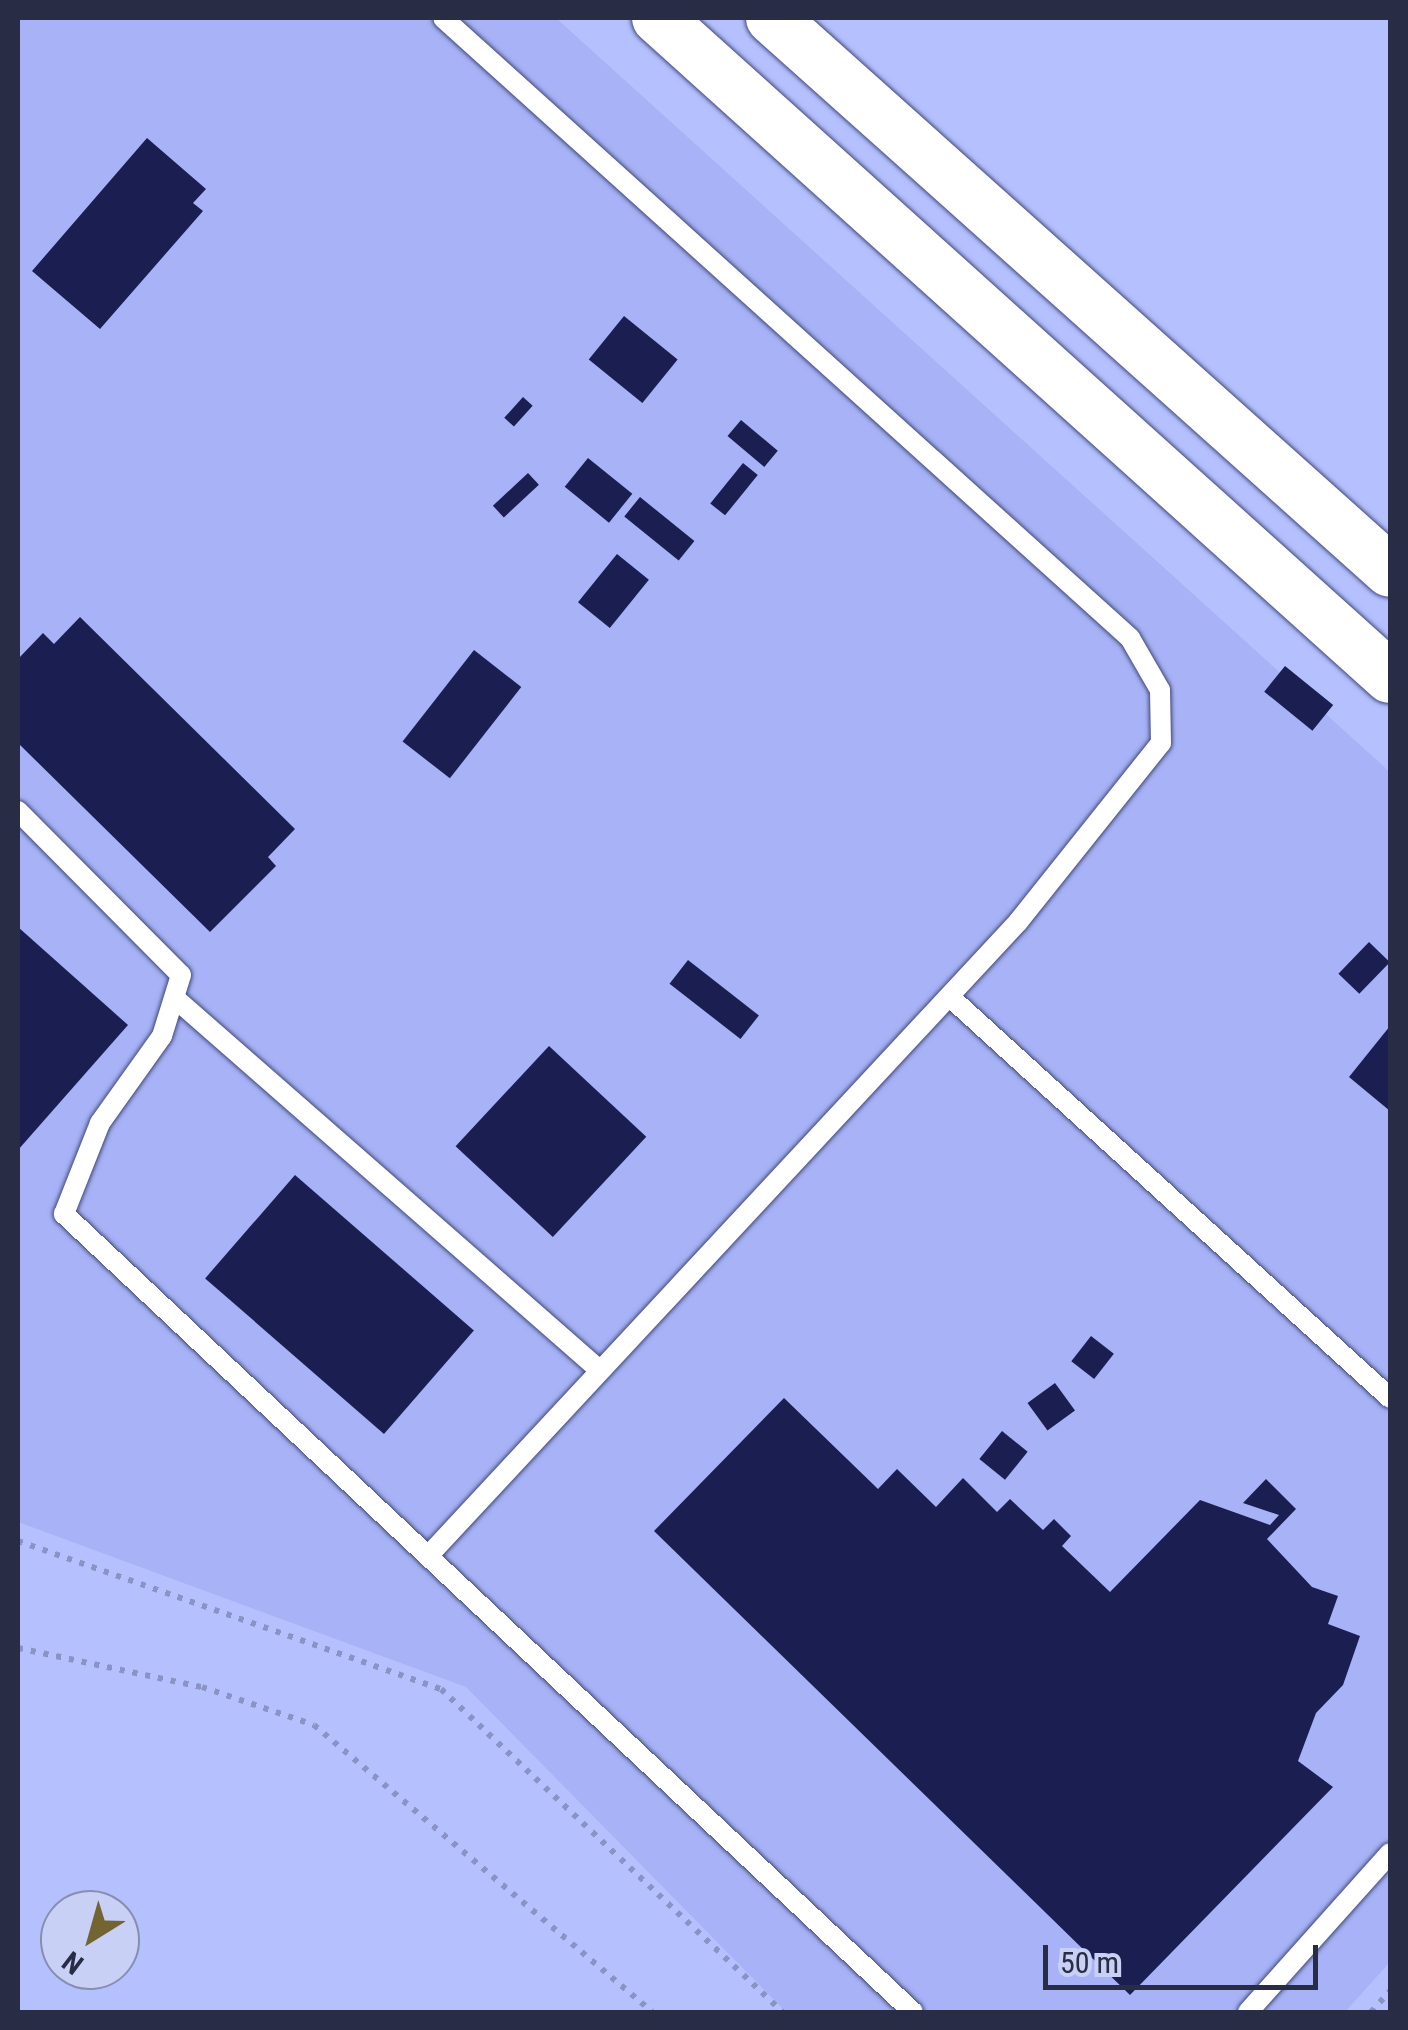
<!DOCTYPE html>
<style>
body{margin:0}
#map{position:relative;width:1408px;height:2030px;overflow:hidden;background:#b5c1ff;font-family:"Roboto Condensed",sans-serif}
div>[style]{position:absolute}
.built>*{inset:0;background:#a7b3f6}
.building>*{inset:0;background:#1b1e51;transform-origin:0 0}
.path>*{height:6px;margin-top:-3px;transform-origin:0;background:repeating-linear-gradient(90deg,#8993c5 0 5px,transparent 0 13px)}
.roads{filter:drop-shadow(0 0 2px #40487d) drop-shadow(0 0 2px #40487d)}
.service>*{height:20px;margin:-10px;padding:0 10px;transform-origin:10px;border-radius:10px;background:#fff}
.secondary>*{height:52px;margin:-26px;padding:0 26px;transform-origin:26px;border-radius:26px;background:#fff}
span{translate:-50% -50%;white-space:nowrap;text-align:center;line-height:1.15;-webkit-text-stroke:10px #c8d0f6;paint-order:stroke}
.frame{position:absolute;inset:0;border:20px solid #282c44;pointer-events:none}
.north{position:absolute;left:40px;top:1890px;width:100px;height:100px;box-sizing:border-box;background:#c8d0f6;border:2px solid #888eaf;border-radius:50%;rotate:217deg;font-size:28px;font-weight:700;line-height:40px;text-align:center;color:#282c44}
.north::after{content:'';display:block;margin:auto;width:35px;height:45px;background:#726532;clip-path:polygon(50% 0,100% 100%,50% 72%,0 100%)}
.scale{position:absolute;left:1043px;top:1945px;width:275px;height:45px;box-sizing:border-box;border:5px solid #282c44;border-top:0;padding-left:12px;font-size:30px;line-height:35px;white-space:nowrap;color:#282c44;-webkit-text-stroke:8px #c8d0f6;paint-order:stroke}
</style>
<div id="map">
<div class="built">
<div style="clip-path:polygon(18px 18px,556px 18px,1390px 772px,1390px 1962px,1345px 2012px,786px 2012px,466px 1687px,18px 1522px)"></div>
</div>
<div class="building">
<div style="clip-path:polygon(147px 138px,206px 189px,193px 203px,203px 211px,100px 329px,32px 271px)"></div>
<div style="left:624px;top:316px;width:69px;height:56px;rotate:39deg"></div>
<div style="left:523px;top:397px;width:13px;height:28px;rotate:42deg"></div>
<div style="left:741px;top:420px;width:48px;height:21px;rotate:40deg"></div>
<div style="left:588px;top:458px;width:57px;height:37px;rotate:39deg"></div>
<div style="left:743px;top:463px;width:19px;height:52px;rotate:39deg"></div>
<div style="left:528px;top:473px;width:16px;height:48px;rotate:47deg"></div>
<div style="left:640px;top:497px;width:70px;height:25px;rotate:39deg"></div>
<div style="left:617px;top:554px;width:41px;height:62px;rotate:39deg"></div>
<div style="clip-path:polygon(80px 617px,295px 829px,268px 857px,276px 866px,210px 932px,18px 743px,18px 659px,43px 633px,54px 644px)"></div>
<div style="left:474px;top:650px;width:60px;height:116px;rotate:38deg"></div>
<div style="left:1285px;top:666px;width:62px;height:33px;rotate:39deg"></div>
<div style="clip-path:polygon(18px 927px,128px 1025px,18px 1150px)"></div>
<div style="left:1369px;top:942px;width:29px;height:44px;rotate:44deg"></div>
<div style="left:688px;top:960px;width:90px;height:30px;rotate:38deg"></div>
<div style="clip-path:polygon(1390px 1026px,1390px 1111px,1349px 1077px)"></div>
<div style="left:549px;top:1046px;width:133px;height:137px;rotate:43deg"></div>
<div style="left:295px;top:1175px;width:237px;height:137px;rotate:41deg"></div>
<div style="left:1091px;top:1336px;width:29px;height:32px;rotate:38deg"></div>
<div style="left:1055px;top:1383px;width:34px;height:34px;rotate:54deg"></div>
<div style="clip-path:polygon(784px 1398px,878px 1489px,897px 1469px,936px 1507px,963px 1478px,997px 1512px,1010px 1499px,1043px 1530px,1054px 1519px,1071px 1536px,1062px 1546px,1110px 1592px,1200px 1500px,1270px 1525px,1279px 1515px,1243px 1503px,1266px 1479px,1296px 1509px,1267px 1539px,1312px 1587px,1338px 1596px,1328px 1624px,1360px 1636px,1343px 1685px,1316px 1713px,1298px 1761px,1333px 1787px,1130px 1995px,654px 1531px)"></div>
<div style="left:1002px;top:1431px;width:33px;height:36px;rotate:39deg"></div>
</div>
<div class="path">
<div style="left:18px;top:1541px;width:448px;rotate:19.3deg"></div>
<div style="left:441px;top:1689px;width:470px;rotate:43.4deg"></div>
<div style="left:18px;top:1648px;width:188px;rotate:12deg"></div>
<div style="left:202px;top:1687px;width:118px;rotate:18.7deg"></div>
<div style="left:314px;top:1725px;width:443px;rotate:40.3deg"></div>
<div style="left:1371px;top:2012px;width:28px;rotate:-48deg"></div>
</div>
<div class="roads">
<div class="service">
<div style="left:18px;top:811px;width:231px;rotate:45.2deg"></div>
<div style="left:181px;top:975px;width:64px;rotate:107.3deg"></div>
<div style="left:162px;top:1036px;width:107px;rotate:125.5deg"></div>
<div style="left:100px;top:1123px;width:98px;rotate:111.6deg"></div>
<div style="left:64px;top:1214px;width:1165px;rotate:43.23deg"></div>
<div style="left:950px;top:997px;width:595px;rotate:42.34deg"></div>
<div style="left:177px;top:1000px;width:557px;rotate:41.21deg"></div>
<div style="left:429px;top:1555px;width:865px;rotate:-47.06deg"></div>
<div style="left:1018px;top:922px;width:229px;rotate:-51.4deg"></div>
<div style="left:1161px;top:743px;width:53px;rotate:-91.1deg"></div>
<div style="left:1160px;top:690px;width:60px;rotate:-120deg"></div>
<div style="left:1130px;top:638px;width:925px;rotate:-137.93deg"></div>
<div style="left:1248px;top:2012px;width:213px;rotate:-48.2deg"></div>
</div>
<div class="secondary">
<div style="left:658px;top:18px;width:985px;rotate:42deg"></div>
<div style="left:772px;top:18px;width:829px;rotate:41.82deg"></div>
</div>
</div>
<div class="frame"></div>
<div class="north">N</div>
<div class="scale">50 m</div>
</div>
